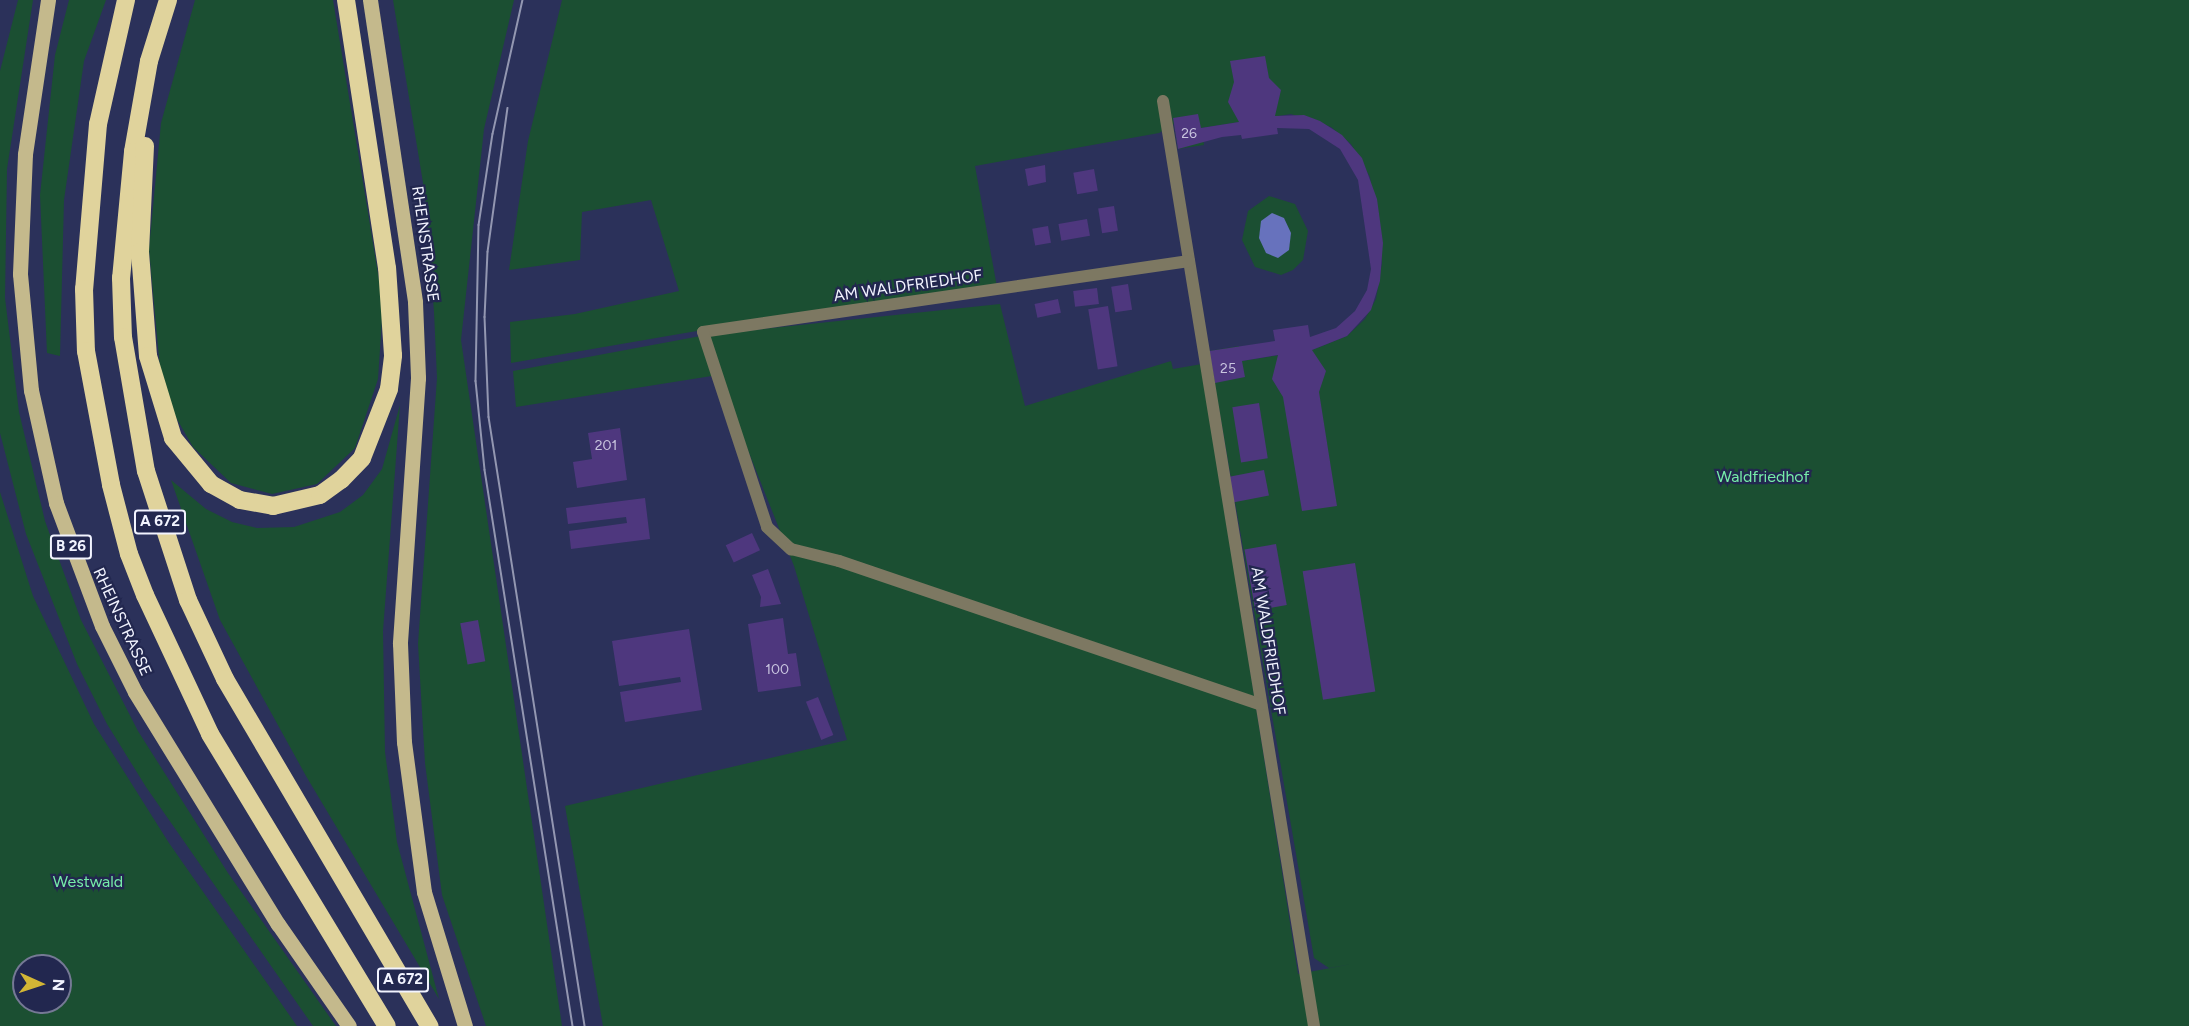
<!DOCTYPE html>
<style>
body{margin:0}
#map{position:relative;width:2189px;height:1026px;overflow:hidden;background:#2b315a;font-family:Figtree,sans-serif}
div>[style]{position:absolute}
.green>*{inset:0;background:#1b4f32}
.water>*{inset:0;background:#6772bd}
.building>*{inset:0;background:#4e377e;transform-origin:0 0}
.street>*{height:12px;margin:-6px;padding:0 6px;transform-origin:6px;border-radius:6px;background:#7d7862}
.primary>*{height:15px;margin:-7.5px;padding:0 7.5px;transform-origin:7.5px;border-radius:7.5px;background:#c4b98c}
.highway>*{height:18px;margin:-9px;padding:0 9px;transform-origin:9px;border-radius:9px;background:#e0d39c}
.tram>*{height:1.5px;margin:-0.75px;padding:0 0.75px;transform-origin:0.75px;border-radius:0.75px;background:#9397b1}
span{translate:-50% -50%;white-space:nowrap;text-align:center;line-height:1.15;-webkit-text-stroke:4.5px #22274f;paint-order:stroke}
.number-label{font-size:14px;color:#c9c5df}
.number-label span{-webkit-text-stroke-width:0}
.shield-label span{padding:2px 4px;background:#22274f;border:2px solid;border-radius:4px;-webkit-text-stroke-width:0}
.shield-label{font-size:15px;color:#f2f4ff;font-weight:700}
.street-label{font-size:16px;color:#f2f4ff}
.park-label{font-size:16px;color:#76eda8}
.north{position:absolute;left:12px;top:954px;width:60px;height:60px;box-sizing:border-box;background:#22274f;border:2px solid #757995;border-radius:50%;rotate:93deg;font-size:16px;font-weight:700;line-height:24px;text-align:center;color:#f2f4ff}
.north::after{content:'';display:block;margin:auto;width:21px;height:27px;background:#d3b635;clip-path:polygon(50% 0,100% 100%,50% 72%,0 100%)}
</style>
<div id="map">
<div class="green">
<div style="clip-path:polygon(18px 0,33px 0,7px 169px,5px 298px,19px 412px,45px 521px,81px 620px,138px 731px,228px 873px,336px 1026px,313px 1026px,146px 787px,107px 724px,77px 664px,26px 534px,0 433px,0 71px)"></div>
<div style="clip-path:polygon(69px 0,106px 0,84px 61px,64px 200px,60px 356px,47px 353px,40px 195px,55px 55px)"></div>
<div style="clip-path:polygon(195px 0,333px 0,383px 304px,378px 379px,355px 448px,317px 484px,272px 494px,231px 483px,193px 447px,174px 414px,160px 368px,149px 249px,161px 123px)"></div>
<div style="clip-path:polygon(393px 0,514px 0,484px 129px,461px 340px,562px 1026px,486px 1026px,442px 895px,425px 763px,418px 644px,437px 378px,434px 312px,425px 195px)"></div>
<div style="clip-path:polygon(562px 0,2189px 0,2189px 1026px,603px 1026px,565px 806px,847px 740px,794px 566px,718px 375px,516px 407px,513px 371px,706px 335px,1000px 304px,1025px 406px,1171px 361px,1173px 369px,1202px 364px,1298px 974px,1352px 964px,1329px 968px,1314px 958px,1209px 351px,1239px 346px,1242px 361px,1312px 350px,1347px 336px,1365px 319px,1376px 299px,1382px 263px,1370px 177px,1351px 144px,1331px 127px,1291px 114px,1201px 128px,1204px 145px,1178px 149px,1174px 124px,1159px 133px,975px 166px,997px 287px,691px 332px,511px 363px,510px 322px,575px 314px,679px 291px,651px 200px,582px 212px,580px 260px,509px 270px,528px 141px)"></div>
<div style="clip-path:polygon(1269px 196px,1295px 204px,1308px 231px,1303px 260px,1293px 270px,1281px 275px,1255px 267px,1242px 240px,1248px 211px)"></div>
<div style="clip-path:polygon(400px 405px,383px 631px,385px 752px,397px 842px,439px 999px,306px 776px,220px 620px,171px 480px,206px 509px,232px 522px,257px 528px,294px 527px,340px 512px,363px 495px,382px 469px)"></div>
<div style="clip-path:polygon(evenodd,0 492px,33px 596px,94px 724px,169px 843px,297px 1026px,0 1026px,0 492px,24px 966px,60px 966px,60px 1002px,24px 1002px,24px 966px)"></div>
</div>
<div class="water">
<div style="clip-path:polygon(1272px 213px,1284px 218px,1291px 233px,1289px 250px,1278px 258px,1266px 253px,1259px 238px,1261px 221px)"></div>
</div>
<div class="building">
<div style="clip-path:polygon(1265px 56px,1269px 78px,1281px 90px,1275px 116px,1304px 115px,1320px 121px,1342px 135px,1362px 158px,1377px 199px,1383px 243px,1380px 281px,1371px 310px,1347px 336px,1312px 350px,1326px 371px,1319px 392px,1337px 506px,1302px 511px,1283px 397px,1272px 379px,1278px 355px,1242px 361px,1245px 377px,1215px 383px,1209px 351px,1275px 341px,1273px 330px,1308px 325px,1310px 337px,1336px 328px,1355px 311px,1367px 290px,1371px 269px,1358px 180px,1340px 149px,1309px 129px,1277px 128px,1278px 134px,1242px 139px,1241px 135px,1222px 137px,1178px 149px,1173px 118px,1198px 114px,1201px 128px,1239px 122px,1228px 102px,1234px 82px,1230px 61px)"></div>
<div style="clip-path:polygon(1045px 165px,1046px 182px,1028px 186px,1025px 169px)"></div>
<div style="left:1094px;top:169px;width:22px;height:21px;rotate:80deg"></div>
<div style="left:1114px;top:206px;width:25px;height:16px;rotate:81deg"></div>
<div style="left:1087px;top:219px;width:17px;height:29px;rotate:80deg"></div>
<div style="left:1048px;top:226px;width:17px;height:16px;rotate:80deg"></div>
<div style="left:1128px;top:284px;width:26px;height:17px;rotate:81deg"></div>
<div style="left:1097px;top:288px;width:16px;height:24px;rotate:83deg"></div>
<div style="left:1058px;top:299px;width:14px;height:24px;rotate:78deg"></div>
<div style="left:1108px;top:306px;width:61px;height:20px;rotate:81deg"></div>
<div style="left:1259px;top:403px;width:56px;height:27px;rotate:81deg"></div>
<div style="clip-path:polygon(620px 428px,627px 480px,577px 488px,573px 462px,592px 459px,588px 433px)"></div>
<div style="left:1264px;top:470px;width:26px;height:38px;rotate:79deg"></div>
<div style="clip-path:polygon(645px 498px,650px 539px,571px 549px,569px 531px,627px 523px,626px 517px,568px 524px,566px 508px)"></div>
<div style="left:752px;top:533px;width:19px;height:29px;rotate:65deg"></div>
<div style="left:1276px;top:544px;width:62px;height:32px;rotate:80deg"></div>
<div style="left:1355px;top:563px;width:130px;height:53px;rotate:81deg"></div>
<div style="clip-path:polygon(768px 569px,781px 604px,760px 607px,761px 597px,752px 575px)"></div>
<div style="clip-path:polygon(783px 618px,788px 654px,796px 653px,801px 686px,758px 692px,748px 624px)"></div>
<div style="left:478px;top:620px;width:42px;height:18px;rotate:80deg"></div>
<div style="clip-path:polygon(689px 629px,702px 710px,625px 722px,620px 692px,681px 682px,680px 677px,619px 686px,612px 641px)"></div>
<div style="left:818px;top:697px;width:41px;height:13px;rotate:68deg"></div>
</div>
<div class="street">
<div style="left:1163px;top:101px;width:937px;rotate:80.73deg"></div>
<div style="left:1189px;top:261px;width:491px;rotate:171.7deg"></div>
<div style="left:703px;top:332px;width:205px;rotate:71.8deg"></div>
<div style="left:767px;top:527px;width:33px;rotate:43deg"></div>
<div style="left:791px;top:549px;width:49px;rotate:14deg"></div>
<div style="left:839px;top:561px;width:446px;rotate:18.8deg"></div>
</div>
<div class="primary">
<div style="left:48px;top:0;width:156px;rotate:98.5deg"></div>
<div style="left:25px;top:154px;width:120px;rotate:92.4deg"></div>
<div style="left:20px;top:274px;width:117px;rotate:84.6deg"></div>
<div style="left:31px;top:390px;width:116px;rotate:77.5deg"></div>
<div style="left:56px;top:503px;width:131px;rotate:69.5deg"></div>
<div style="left:102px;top:626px;width:74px;rotate:63.4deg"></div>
<div style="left:135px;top:692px;width:273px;rotate:58.4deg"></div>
<div style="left:278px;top:924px;width:124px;rotate:55.2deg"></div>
<div style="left:370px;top:0;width:305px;rotate:81.5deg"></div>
<div style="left:415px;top:302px;width:76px;rotate:87.7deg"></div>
<div style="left:418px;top:378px;width:266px;rotate:93.9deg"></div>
<div style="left:400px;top:643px;width:99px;rotate:87.7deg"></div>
<div style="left:404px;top:742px;width:151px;rotate:82.4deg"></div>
<div style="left:424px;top:892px;width:140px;rotate:73deg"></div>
</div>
<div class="highway">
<div style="left:126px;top:0;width:127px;rotate:102.7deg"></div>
<div style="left:98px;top:124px;width:166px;rotate:94.8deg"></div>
<div style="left:84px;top:289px;width:62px;rotate:88.2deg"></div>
<div style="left:86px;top:351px;width:136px;rotate:79.4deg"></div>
<div style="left:111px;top:485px;width:71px;rotate:75.4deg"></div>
<div style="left:129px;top:554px;width:44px;rotate:68.7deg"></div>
<div style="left:145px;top:595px;width:153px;rotate:64.9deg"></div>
<div style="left:210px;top:734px;width:341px;rotate:58.8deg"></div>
<div style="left:168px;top:0;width:64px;rotate:107.3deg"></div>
<div style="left:149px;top:61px;width:92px;rotate:100deg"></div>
<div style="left:133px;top:152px;width:127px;rotate:95.4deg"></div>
<div style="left:121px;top:278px;width:59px;rotate:88.1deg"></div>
<div style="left:123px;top:337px;width:136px;rotate:80.3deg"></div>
<div style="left:146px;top:471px;width:136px;rotate:72deg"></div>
<div style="left:188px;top:600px;width:87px;rotate:64.9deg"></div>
<div style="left:225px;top:679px;width:403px;rotate:59.5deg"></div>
<div style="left:145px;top:146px;width:106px;rotate:92.7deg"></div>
<div style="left:140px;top:252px;width:104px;rotate:85.6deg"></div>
<div style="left:148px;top:356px;width:86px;rotate:73deg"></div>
<div style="left:173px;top:438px;width:60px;rotate:50.4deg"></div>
<div style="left:211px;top:484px;width:33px;rotate:29deg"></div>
<div style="left:240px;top:500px;width:34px;rotate:10deg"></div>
<div style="left:273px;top:506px;width:48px;rotate:-13.2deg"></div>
<div style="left:320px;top:495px;width:26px;rotate:-36deg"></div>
<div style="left:341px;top:480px;width:30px;rotate:-46deg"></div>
<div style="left:362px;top:458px;width:74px;rotate:-68.6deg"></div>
<div style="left:389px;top:389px;width:34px;rotate:-83deg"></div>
<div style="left:393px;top:355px;width:87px;rotate:-93.9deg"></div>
<div style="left:387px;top:268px;width:271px;rotate:-98.7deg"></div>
</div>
<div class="tram">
<div style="left:523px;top:0;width:137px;rotate:102.6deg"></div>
<div style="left:493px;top:134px;width:92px;rotate:98.7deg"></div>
<div style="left:479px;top:225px;width:156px;rotate:91.1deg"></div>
<div style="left:476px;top:381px;width:89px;rotate:84.2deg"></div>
<div style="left:485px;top:470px;width:563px;rotate:81.01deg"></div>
<div style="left:508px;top:108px;width:145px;rotate:97.9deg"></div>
<div style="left:488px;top:252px;width:65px;rotate:92.6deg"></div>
<div style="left:485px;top:317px;width:100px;rotate:87.7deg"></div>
<div style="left:489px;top:417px;width:617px;rotate:81.04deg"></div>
</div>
<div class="number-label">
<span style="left:1189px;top:134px">26</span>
<span style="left:1228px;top:369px">25</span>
<span style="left:606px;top:446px">201</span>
<span style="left:777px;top:670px">100</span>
</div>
<div class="shield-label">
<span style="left:160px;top:522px">A 672</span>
<span style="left:71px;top:547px">B 26</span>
<span style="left:403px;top:980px">A 672</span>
</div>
<div class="street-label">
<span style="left:425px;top:244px;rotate:82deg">RHEINSTRASSE</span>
<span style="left:908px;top:286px;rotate:-8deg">AM WALDFRIEDHOF</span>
<span style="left:122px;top:622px;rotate:65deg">RHEINSTRASSE</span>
<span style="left:1268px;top:641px;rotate:81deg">AM WALDFRIEDHOF</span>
</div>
<div class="park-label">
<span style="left:1763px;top:477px">Waldfriedhof</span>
<span style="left:88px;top:882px">Westwald</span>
</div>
<div class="north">N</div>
</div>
